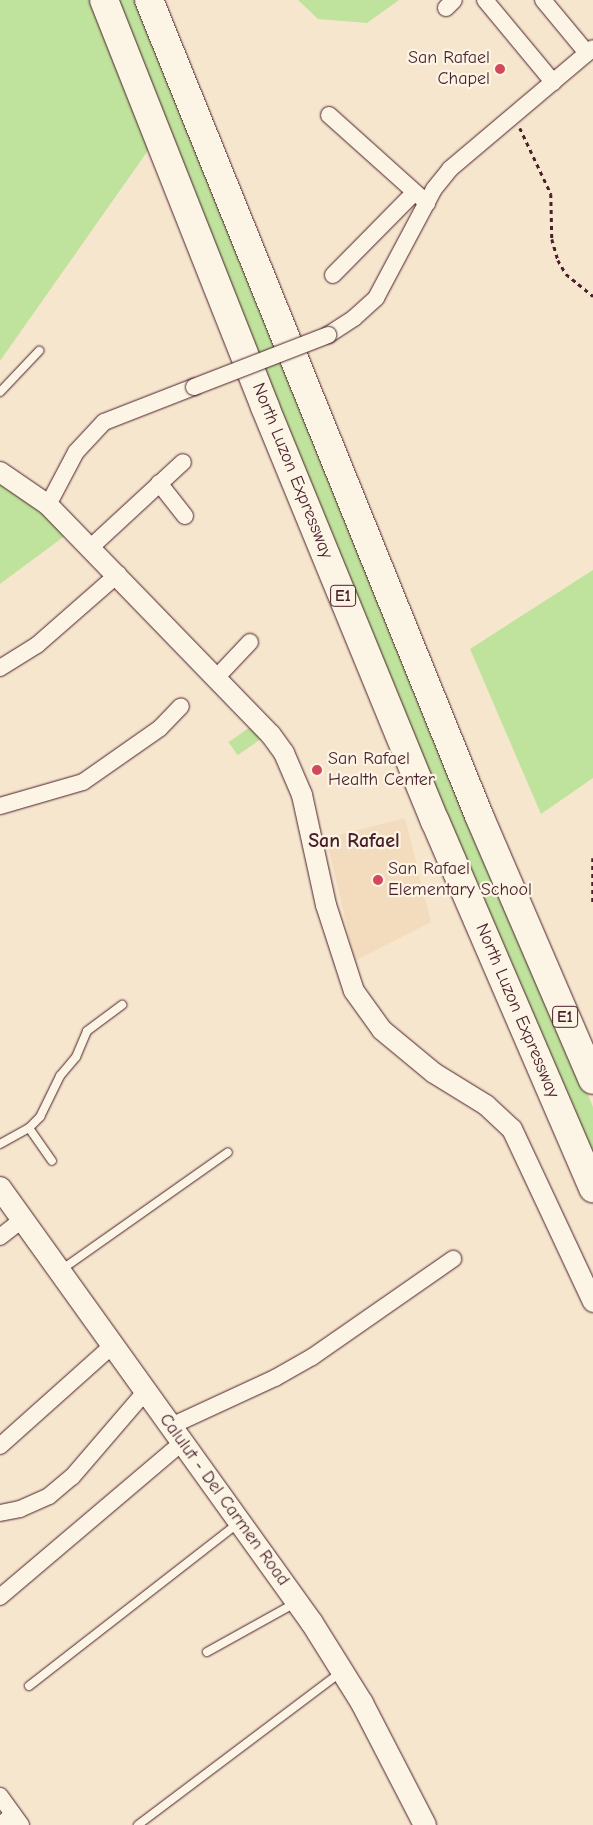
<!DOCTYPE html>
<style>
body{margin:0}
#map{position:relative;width:593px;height:1825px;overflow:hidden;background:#f7e6ce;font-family:"Comic Neue",sans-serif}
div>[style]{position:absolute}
.built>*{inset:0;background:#f3dcbe}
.green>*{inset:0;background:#bfe39c;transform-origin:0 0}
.path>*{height:2.5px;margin-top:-1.25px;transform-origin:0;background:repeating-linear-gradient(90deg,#4a1f2b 0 4px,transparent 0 8px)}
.roads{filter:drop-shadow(0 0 1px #4a1f2b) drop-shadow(0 0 1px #4a1f2b)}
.service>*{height:8px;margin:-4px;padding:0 4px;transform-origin:4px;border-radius:4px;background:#fcf5e5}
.minor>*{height:16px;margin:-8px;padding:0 8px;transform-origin:8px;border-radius:8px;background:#fcf5e5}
.tertiary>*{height:20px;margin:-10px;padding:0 10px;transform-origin:10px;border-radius:10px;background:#fcf5e5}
.secondary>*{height:22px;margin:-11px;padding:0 11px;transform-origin:11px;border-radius:11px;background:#fcf5e5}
.motorway>*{height:28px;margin:-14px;padding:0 14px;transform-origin:14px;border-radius:14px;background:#fcf5e5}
.bridges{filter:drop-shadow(0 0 1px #4a1f2b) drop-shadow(0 0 1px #4a1f2b)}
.minor-bridge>*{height:16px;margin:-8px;padding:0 8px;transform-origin:8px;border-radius:8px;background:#fcf5e5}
.dots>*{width:14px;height:14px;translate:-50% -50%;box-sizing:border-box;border:2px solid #fcf5e5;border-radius:50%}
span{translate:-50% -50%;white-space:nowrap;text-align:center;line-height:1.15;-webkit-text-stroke:4.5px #fcf5e5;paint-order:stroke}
.shield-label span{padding:1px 4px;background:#fcf5e5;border:1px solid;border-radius:4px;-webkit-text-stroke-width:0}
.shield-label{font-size:16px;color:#4a1f2b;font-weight:700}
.poi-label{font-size:18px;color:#4a1f2b}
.right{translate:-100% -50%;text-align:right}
.left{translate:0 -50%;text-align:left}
.street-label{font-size:18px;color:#4a1f2b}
.quarter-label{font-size:20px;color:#4a1f2b;font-weight:700}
</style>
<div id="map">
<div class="built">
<div style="clip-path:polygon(405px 818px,431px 922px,355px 961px,326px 838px)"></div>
</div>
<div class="green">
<div style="clip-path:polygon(0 0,100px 0,154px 142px,0 361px)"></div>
<div style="clip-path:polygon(115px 0,143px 0,593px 1107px,593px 1172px,450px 841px)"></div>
<div style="clip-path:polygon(298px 0,399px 0,367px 23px,318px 19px)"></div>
<div style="clip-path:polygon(0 478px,70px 532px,0 584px)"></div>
<div style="clip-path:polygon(593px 570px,593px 778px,541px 814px,470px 649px)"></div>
<div style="left:253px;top:725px;width:16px;height:30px;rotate:55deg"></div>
</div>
<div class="path">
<div style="left:520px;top:128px;width:73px;rotate:64.8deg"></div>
<div style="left:551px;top:194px;width:45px;rotate:88.7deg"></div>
<div style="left:552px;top:239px;width:22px;rotate:74deg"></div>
<div style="left:558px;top:260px;width:16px;rotate:60deg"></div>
<div style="left:566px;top:274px;width:35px;rotate:39deg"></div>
<div style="left:593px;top:858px;width:44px;rotate:90deg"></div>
</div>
<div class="roads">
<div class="service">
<div style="left:0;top:392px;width:57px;rotate:-46.4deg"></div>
<div style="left:29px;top:1128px;width:40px;rotate:55.1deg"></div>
<div style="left:0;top:1144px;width:33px;rotate:-29deg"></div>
<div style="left:29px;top:1128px;width:16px;rotate:-45deg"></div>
<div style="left:40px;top:1117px;width:46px;rotate:-64deg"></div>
<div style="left:60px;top:1076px;width:25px;rotate:-50deg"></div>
<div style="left:76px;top:1057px;width:28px;rotate:-67deg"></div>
<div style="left:87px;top:1031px;width:44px;rotate:-36.6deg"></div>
<div style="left:61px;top:1270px;width:204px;rotate:-35.2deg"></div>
<div style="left:207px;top:1652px;width:101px;rotate:-29.1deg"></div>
<div style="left:29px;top:1686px;width:264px;rotate:-37.9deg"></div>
<div style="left:138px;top:1825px;width:254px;rotate:-37deg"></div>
</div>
<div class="minor">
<div style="left:485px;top:0;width:107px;rotate:50.3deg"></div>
<div style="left:543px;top:0;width:69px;rotate:50.3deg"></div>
<div style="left:446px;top:8px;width:11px;rotate:-45deg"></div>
<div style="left:329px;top:115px;width:132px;rotate:41.9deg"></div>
<div style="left:333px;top:275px;width:114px;rotate:-45.4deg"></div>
<div style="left:328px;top:335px;width:31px;rotate:-33deg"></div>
<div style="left:354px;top:318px;width:30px;rotate:-42deg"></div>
<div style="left:376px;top:298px;width:123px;rotate:-62deg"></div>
<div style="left:434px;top:189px;width:26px;rotate:-51deg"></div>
<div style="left:450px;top:169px;width:187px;rotate:-40.2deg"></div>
<div style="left:159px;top:483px;width:42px;rotate:51.8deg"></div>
<div style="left:48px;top:505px;width:60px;rotate:-62.2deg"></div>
<div style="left:76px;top:452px;width:41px;rotate:-47deg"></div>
<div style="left:104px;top:422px;width:97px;rotate:-21.3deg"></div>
<div style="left:91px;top:547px;width:125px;rotate:-42.7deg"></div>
<div style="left:0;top:668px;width:44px;rotate:-31.9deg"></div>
<div style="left:37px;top:645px;width:108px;rotate:-41.2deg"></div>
<div style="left:217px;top:677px;width:48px;rotate:-46.7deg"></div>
<div style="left:0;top:806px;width:86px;rotate:-16.1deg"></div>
<div style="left:83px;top:782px;width:94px;rotate:-35deg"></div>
<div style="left:160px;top:728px;width:30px;rotate:-46deg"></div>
<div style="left:0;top:1237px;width:29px;rotate:-38deg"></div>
<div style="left:171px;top:1426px;width:115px;rotate:-24.8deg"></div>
<div style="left:275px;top:1378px;width:43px;rotate:-29.6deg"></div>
<div style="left:312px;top:1357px;width:172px;rotate:-34.8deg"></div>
<div style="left:0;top:1446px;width:152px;rotate:-41.8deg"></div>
<div style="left:0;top:1513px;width:20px;rotate:-11deg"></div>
<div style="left:20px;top:1509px;width:32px;rotate:-24deg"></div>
<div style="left:49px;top:1496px;width:30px;rotate:-40deg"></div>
<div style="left:72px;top:1477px;width:113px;rotate:-49.3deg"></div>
<div style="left:0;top:1597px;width:240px;rotate:-40.3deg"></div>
<div style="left:0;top:1796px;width:36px;rotate:54deg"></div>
<div style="left:1px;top:1825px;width:16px;rotate:-43deg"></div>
</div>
<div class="tertiary">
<div style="left:0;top:472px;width:58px;rotate:34.5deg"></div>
<div style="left:48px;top:505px;width:320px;rotate:45.9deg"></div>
<div style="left:271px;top:735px;width:22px;rotate:54deg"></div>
<div style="left:284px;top:753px;width:46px;rotate:66.8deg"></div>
<div style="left:302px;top:795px;width:113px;rotate:77.7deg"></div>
<div style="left:326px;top:905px;width:90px;rotate:72deg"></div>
<div style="left:354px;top:991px;width:48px;rotate:54.3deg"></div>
<div style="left:382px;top:1030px;width:67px;rotate:39.6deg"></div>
<div style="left:434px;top:1073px;width:61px;rotate:31.6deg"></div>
<div style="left:486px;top:1105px;width:35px;rotate:43deg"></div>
<div style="left:512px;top:1129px;width:191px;rotate:64.9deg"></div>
</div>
<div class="secondary">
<div style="left:0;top:1188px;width:535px;rotate:54.35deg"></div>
<div style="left:312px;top:1623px;width:94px;rotate:58deg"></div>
<div style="left:362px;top:1703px;width:137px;rotate:62.7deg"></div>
</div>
<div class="motorway">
<div style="left:104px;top:0;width:438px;rotate:68.4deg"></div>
<div style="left:265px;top:407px;width:448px;rotate:67.7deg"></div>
<div style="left:435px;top:821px;width:400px;rotate:66.7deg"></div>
<div style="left:149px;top:0;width:882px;rotate:67.97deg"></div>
<div style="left:480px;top:818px;width:285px;rotate:66.7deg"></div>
</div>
</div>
<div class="bridges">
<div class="minor-bridge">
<div style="left:194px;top:387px;width:144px;rotate:-21.2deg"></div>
</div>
</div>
<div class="dots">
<div style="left:500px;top:69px;background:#d1495b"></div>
<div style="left:317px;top:770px;background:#d1495b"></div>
<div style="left:378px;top:880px;background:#d1495b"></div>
</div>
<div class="shield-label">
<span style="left:343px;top:596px">E1</span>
<span style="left:565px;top:1017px">E1</span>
</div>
<div class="poi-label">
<span class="right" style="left:490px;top:69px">San Rafael<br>Chapel</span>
<span class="left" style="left:328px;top:770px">San Rafael<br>Health Center</span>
<span class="left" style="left:388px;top:880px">San Rafael<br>Elementary School</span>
</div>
<div class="street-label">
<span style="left:292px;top:471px;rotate:68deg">North Luzon Expressway</span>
<span style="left:517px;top:1011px;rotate:67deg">North Luzon Expressway</span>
<span style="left:224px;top:1500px;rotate:54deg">Calulut - Del Carmen Road</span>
</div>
<div class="quarter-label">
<span style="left:354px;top:840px">San Rafael</span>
</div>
</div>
